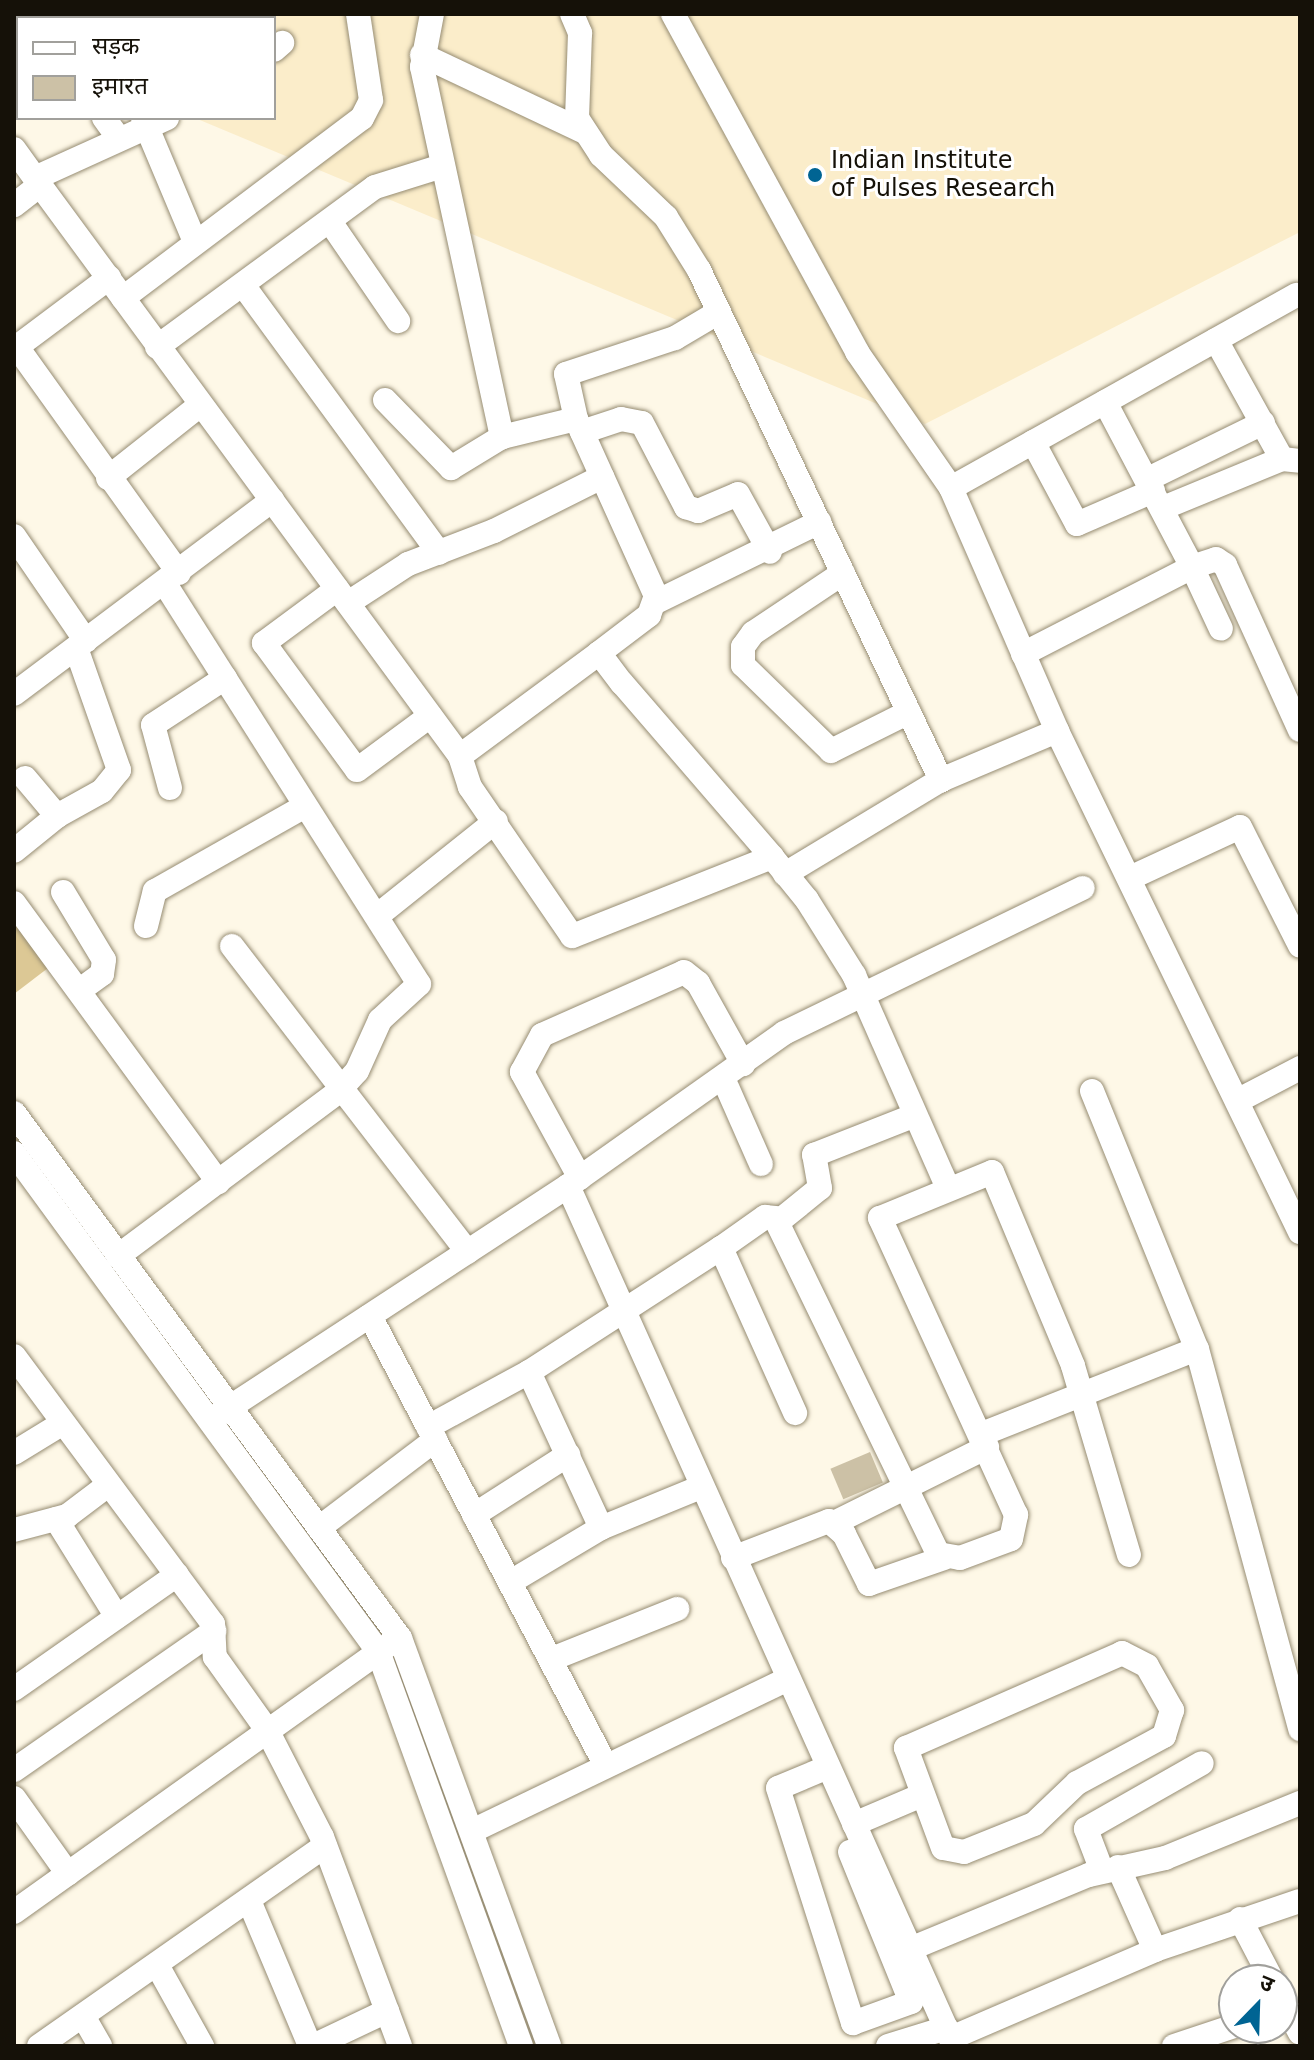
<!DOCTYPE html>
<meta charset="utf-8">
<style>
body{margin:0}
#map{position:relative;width:1314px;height:2060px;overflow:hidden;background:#fef8e7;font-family:"DejaVu Sans","Noto Sans Devanagari",sans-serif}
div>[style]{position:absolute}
.built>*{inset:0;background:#fbedca}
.green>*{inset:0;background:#dcc895}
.building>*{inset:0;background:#ccc1a6;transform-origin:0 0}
.roads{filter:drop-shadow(0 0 2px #968c72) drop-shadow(0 0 2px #968c72)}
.minor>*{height:24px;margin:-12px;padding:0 12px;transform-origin:12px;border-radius:12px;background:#fff}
.dots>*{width:22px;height:22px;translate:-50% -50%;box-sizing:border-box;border:4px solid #fff;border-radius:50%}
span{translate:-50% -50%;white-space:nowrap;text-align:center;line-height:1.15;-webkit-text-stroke:6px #fff;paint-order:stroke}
.poi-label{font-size:24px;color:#151108}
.left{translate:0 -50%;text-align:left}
.frame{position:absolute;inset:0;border:16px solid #151108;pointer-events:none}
.legend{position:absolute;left:16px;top:16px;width:260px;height:104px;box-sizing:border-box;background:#fff;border:2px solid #a1a09c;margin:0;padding:10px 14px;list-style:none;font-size:24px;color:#151108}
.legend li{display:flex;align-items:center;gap:16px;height:40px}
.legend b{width:40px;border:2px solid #a1a09c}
.north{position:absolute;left:1218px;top:1964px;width:80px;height:80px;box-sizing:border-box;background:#fff;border:2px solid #a1a09c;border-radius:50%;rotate:23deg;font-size:22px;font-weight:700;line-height:32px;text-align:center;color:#151108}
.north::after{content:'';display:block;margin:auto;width:28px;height:36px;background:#006493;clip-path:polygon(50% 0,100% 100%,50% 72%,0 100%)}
</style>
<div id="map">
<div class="built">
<div style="clip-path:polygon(14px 14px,1300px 14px,1300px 232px,925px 424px,195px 118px,274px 118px,274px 18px,18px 18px,18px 44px)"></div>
</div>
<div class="green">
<div style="clip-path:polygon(14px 914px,52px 965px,14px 994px)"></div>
</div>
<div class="building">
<div style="left:870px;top:1452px;width:33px;height:43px;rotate:67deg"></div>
</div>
<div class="roads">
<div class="minor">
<div style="left:100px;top:14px;width:5px;rotate:53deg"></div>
<div style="left:211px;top:14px;width:4px;rotate:76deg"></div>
<div style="left:432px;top:14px;width:54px;rotate:100.7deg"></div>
<div style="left:422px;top:67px;width:379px;rotate:77.8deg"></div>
<div style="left:572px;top:14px;width:21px;rotate:67deg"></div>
<div style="left:580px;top:33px;width:85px;rotate:92deg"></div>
<div style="left:577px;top:118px;width:44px;rotate:57deg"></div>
<div style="left:601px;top:155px;width:90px;rotate:43.6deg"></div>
<div style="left:666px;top:217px;width:62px;rotate:58.1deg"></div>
<div style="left:699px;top:270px;width:565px;rotate:64.62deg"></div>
<div style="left:673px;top:14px;width:385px;rotate:61.4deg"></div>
<div style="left:857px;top:352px;width:165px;rotate:55.3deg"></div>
<div style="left:951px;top:488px;width:396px;rotate:-29.2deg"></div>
<div style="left:57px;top:18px;width:4px;rotate:-76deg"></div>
<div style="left:274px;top:50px;width:11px;rotate:-41deg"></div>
<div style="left:422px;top:55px;width:180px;rotate:25.3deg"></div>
<div style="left:104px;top:118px;width:26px;rotate:54deg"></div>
<div style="left:143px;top:118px;width:134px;rotate:67.2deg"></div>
<div style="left:14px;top:149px;width:44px;rotate:54.2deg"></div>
<div style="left:40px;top:185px;width:33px;rotate:142deg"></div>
<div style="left:35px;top:178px;width:145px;rotate:-24.4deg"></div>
<div style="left:40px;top:185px;width:709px;rotate:53.66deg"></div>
<div style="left:331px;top:223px;width:119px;rotate:55.6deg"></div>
<div style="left:243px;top:285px;width:332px;rotate:53.8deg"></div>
<div style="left:123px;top:298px;width:299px;rotate:-37deg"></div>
<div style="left:362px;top:118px;width:20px;rotate:-63deg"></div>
<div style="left:371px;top:100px;width:87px;rotate:-98.6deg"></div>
<div style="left:1216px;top:340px;width:136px;rotate:61deg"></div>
<div style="left:1282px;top:459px;width:18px;rotate:6deg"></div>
<div style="left:17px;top:347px;width:278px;rotate:54.4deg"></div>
<div style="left:157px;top:347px;width:270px;rotate:-36.3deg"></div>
<div style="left:375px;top:187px;width:67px;rotate:-17.4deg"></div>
<div style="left:14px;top:349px;width:119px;rotate:-36.8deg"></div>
<div style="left:385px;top:400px;width:95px;rotate:45.9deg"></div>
<div style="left:451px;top:468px;width:60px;rotate:-31.3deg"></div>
<div style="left:502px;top:437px;width:76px;rotate:-13.7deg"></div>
<div style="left:1105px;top:402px;width:187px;rotate:62.2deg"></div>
<div style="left:1192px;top:567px;width:25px;rotate:-18deg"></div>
<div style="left:1216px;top:559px;width:11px;rotate:34deg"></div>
<div style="left:1225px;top:565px;width:181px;rotate:65.6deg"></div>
<div style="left:582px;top:432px;width:41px;rotate:-18.4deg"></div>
<div style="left:621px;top:419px;width:21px;rotate:11deg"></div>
<div style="left:642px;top:423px;width:95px;rotate:62.4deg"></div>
<div style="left:686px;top:507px;width:13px;rotate:18deg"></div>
<div style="left:698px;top:511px;width:43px;rotate:-23deg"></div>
<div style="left:738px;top:494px;width:66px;rotate:61.1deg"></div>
<div style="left:1033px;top:442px;width:93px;rotate:61.8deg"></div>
<div style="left:1077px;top:524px;width:83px;rotate:-23.5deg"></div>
<div style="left:108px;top:478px;width:117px;rotate:-38.4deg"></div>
<div style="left:1148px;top:479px;width:128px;rotate:-26deg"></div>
<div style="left:951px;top:488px;width:265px;rotate:66.4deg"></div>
<div style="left:1057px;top:731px;width:557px;rotate:64.13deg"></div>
<div style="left:1163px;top:508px;width:129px;rotate:-22.4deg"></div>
<div style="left:14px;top:536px;width:127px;rotate:55.6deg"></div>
<div style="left:843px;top:573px;width:108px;rotate:146.3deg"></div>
<div style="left:753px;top:633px;width:17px;rotate:126deg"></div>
<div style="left:743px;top:647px;width:18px;rotate:90deg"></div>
<div style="left:743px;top:665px;width:123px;rotate:44.3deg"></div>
<div style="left:831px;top:751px;width:87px;rotate:-26.6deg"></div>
<div style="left:337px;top:589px;width:91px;rotate:143.5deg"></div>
<div style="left:264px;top:643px;width:157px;rotate:53.8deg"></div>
<div style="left:357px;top:770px;width:91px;rotate:-36.5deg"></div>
<div style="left:656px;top:602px;width:182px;rotate:-26.1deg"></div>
<div style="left:348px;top:603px;width:72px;rotate:-33deg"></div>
<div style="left:408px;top:564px;width:92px;rotate:-21deg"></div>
<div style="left:494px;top:531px;width:121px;rotate:-26.6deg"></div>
<div style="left:599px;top:653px;width:63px;rotate:-37.2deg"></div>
<div style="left:649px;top:615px;width:20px;rotate:-70deg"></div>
<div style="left:656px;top:596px;width:194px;rotate:-114.3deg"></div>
<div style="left:576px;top:419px;width:46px;rotate:-102.5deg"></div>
<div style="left:566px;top:374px;width:115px;rotate:-18.3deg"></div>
<div style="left:675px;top:338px;width:51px;rotate:-30.6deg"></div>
<div style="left:1023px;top:654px;width:190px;rotate:-27.2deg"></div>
<div style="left:1192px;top:567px;width:68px;rotate:64.9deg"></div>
<div style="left:14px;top:694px;width:323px;rotate:-36.9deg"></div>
<div style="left:25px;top:778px;width:50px;rotate:49.9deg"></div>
<div style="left:57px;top:816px;width:51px;rotate:-29.1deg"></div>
<div style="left:102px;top:791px;width:27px;rotate:-51deg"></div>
<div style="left:119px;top:770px;width:129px;rotate:-109.4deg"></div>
<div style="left:170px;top:788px;width:65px;rotate:-105.1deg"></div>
<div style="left:153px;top:725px;width:86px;rotate:-33.1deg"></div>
<div style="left:14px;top:851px;width:55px;rotate:-39.1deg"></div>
<div style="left:772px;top:857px;width:215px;rotate:158.4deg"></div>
<div style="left:572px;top:936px;width:181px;rotate:-124.4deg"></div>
<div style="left:470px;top:787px;width:33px;rotate:-108deg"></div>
<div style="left:460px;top:756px;width:173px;rotate:-36.5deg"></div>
<div style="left:599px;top:653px;width:38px;rotate:53deg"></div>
<div style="left:622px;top:683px;width:230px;rotate:49.2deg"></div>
<div style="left:772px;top:857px;width:55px;rotate:50.9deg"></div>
<div style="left:807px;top:900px;width:89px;rotate:57.9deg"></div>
<div style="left:854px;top:975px;width:231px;rotate:66.2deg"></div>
<div style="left:785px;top:874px;width:182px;rotate:-31.1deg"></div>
<div style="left:941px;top:780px;width:126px;rotate:-22.9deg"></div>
<div style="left:1130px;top:878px;width:121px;rotate:-24.9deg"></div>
<div style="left:1240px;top:827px;width:133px;rotate:63.2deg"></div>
<div style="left:63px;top:892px;width:79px;rotate:58.9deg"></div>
<div style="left:104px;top:960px;width:14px;rotate:98deg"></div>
<div style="left:102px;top:974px;width:24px;rotate:144deg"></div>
<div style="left:14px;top:903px;width:346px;rotate:53.8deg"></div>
<div style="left:377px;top:916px;width:152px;rotate:-38.6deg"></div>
<div style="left:146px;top:926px;width:36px;rotate:-76deg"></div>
<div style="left:155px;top:891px;width:172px;rotate:-29.5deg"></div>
<div style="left:232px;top:946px;width:386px;rotate:52.4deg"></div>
<div style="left:723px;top:1078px;width:94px;rotate:66.2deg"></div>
<div style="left:1092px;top:1091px;width:279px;rotate:67.9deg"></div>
<div style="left:1197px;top:1349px;width:394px;rotate:74.8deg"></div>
<div style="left:1237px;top:1101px;width:71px;rotate:-27.6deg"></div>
<div style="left:14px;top:1113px;width:652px;rotate:53.68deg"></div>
<div style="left:400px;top:1638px;width:434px;rotate:69.9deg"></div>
<div style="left:14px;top:1153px;width:617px;rotate:53.84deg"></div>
<div style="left:378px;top:1651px;width:420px;rotate:70.1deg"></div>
<div style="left:580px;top:1178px;width:121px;rotate:-118.7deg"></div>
<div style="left:522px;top:1072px;width:42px;rotate:-61.6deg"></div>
<div style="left:542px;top:1035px;width:155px;rotate:-23.9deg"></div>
<div style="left:684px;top:972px;width:18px;rotate:38deg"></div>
<div style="left:698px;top:983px;width:93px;rotate:60.9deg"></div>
<div style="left:568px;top:1186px;width:943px;rotate:65.83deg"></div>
<div style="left:778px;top:1222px;width:54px;rotate:-39deg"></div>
<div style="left:820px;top:1188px;width:34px;rotate:-100deg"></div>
<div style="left:814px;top:1155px;width:106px;rotate:-21.5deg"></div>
<div style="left:721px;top:1248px;width:54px;rotate:-35.2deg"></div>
<div style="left:765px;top:1217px;width:10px;rotate:6deg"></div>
<div style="left:775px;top:1218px;width:373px;rotate:64.1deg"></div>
<div style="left:938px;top:1554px;width:22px;rotate:10deg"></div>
<div style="left:960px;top:1558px;width:54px;rotate:-20.4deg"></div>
<div style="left:1011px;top:1539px;width:25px;rotate:-78deg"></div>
<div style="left:1016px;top:1515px;width:327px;rotate:-114.6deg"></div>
<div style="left:880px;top:1218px;width:121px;rotate:-22.3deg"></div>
<div style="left:992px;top:1172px;width:210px;rotate:67.3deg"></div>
<div style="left:1073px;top:1366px;width:197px;rotate:73.5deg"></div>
<div style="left:118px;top:1256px;width:274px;rotate:-36.7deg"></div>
<div style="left:338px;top:1092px;width:28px;rotate:-48deg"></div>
<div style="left:357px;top:1071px;width:56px;rotate:-65.7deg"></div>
<div style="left:380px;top:1020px;width:53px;rotate:-42.7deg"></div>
<div style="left:419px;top:984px;width:475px;rotate:-122.4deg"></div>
<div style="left:370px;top:1316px;width:506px;rotate:62.32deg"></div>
<div style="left:14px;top:1356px;width:334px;rotate:53.4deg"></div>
<div style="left:213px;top:1624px;width:33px;rotate:87deg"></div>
<div style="left:215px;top:1657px;width:90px;rotate:54.5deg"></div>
<div style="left:267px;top:1730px;width:120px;rotate:62.8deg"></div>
<div style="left:322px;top:1837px;width:223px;rotate:69.5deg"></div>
<div style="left:529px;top:1372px;width:229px;rotate:-32.9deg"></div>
<div style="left:721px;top:1248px;width:181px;rotate:65.8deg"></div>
<div style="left:218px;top:1415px;width:418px;rotate:-33.2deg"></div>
<div style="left:568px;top:1186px;width:265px;rotate:-35.3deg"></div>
<div style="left:784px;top:1033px;width:332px;rotate:-25.9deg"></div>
<div style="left:428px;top:1427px;width:115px;rotate:-28.6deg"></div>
<div style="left:529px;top:1372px;width:172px;rotate:65.2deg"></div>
<div style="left:601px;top:1528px;width:104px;rotate:149.2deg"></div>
<div style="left:982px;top:1434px;width:231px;rotate:-21.6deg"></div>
<div style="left:14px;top:1453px;width:57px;rotate:-31.5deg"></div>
<div style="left:474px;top:1515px;width:112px;rotate:-32.6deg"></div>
<div style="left:56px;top:1519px;width:115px;rotate:58.1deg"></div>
<div style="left:834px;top:1523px;width:171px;rotate:-26.4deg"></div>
<div style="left:319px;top:1528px;width:146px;rotate:-37.2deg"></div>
<div style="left:601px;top:1528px;width:108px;rotate:-22.3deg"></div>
<div style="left:14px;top:1530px;width:55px;rotate:-14.8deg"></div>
<div style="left:67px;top:1516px;width:51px;rotate:-37.1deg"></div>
<div style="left:733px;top:1558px;width:103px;rotate:-21.1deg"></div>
<div style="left:829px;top:1521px;width:20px;rotate:41deg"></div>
<div style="left:844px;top:1534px;width:56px;rotate:63.4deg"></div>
<div style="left:869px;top:1584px;width:79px;rotate:-19.1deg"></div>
<div style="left:1122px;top:1653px;width:28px;rotate:27deg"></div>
<div style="left:1147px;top:1666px;width:51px;rotate:60.4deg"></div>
<div style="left:1172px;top:1710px;width:27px;rotate:107deg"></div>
<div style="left:1164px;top:1736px;width:99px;rotate:151.6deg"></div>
<div style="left:1077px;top:1783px;width:59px;rotate:136.4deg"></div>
<div style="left:1034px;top:1824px;width:75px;rotate:158.2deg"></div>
<div style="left:964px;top:1852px;width:21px;rotate:-169deg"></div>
<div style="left:943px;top:1848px;width:107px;rotate:-110.3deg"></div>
<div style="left:906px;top:1748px;width:236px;rotate:-23.7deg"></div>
<div style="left:552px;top:1659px;width:135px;rotate:-21.8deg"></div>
<div style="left:14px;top:1689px;width:199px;rotate:-35deg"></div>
<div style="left:828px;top:1767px;width:54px;rotate:157.2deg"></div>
<div style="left:778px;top:1788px;width:247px;rotate:72.3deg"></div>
<div style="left:853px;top:2023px;width:62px;rotate:-19.9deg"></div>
<div style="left:911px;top:2002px;width:162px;rotate:-112.1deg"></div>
<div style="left:14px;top:1770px;width:244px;rotate:-34.8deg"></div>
<div style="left:14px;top:1798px;width:93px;rotate:54.6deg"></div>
<div style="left:854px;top:1824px;width:74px;rotate:-23.1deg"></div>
<div style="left:472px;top:1831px;width:351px;rotate:-25.7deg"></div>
<div style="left:1118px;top:1867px;width:91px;rotate:66deg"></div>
<div style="left:1102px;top:1871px;width:45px;rotate:-110.9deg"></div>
<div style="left:1086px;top:1829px;width:133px;rotate:-29.6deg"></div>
<div style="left:250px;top:1903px;width:155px;rotate:67.2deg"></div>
<div style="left:14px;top:1912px;width:462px;rotate:-35.5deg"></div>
<div style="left:1240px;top:1919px;width:69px;rotate:62.3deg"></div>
<div style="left:910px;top:1949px;width:194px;rotate:-22.5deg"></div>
<div style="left:1089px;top:1875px;width:78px;rotate:-12.6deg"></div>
<div style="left:1165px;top:1858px;width:146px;rotate:-22.2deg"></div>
<div style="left:157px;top:1965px;width:93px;rotate:60.9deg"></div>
<div style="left:1282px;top:1999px;width:38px;rotate:62deg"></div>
<div style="left:83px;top:2016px;width:34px;rotate:60deg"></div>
<div style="left:951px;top:2038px;width:222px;rotate:-23.3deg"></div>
<div style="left:1155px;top:1950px;width:153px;rotate:-18.7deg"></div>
<div style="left:39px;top:2046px;width:349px;rotate:-35deg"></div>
<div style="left:313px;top:2046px;width:82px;rotate:-25.3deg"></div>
<div style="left:888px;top:2046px;width:61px;rotate:-17.2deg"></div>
<div style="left:1174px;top:2046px;width:63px;rotate:-18.4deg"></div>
</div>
</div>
<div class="dots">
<div style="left:815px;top:175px;background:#006493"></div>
</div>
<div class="poi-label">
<span class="left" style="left:831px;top:175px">Indian Institute<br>of Pulses Research</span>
</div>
<div class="frame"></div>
<ul class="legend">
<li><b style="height:10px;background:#fff"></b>सड़क</li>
<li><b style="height:22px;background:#ccc1a6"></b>इमारत</li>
</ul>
<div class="north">उ</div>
</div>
